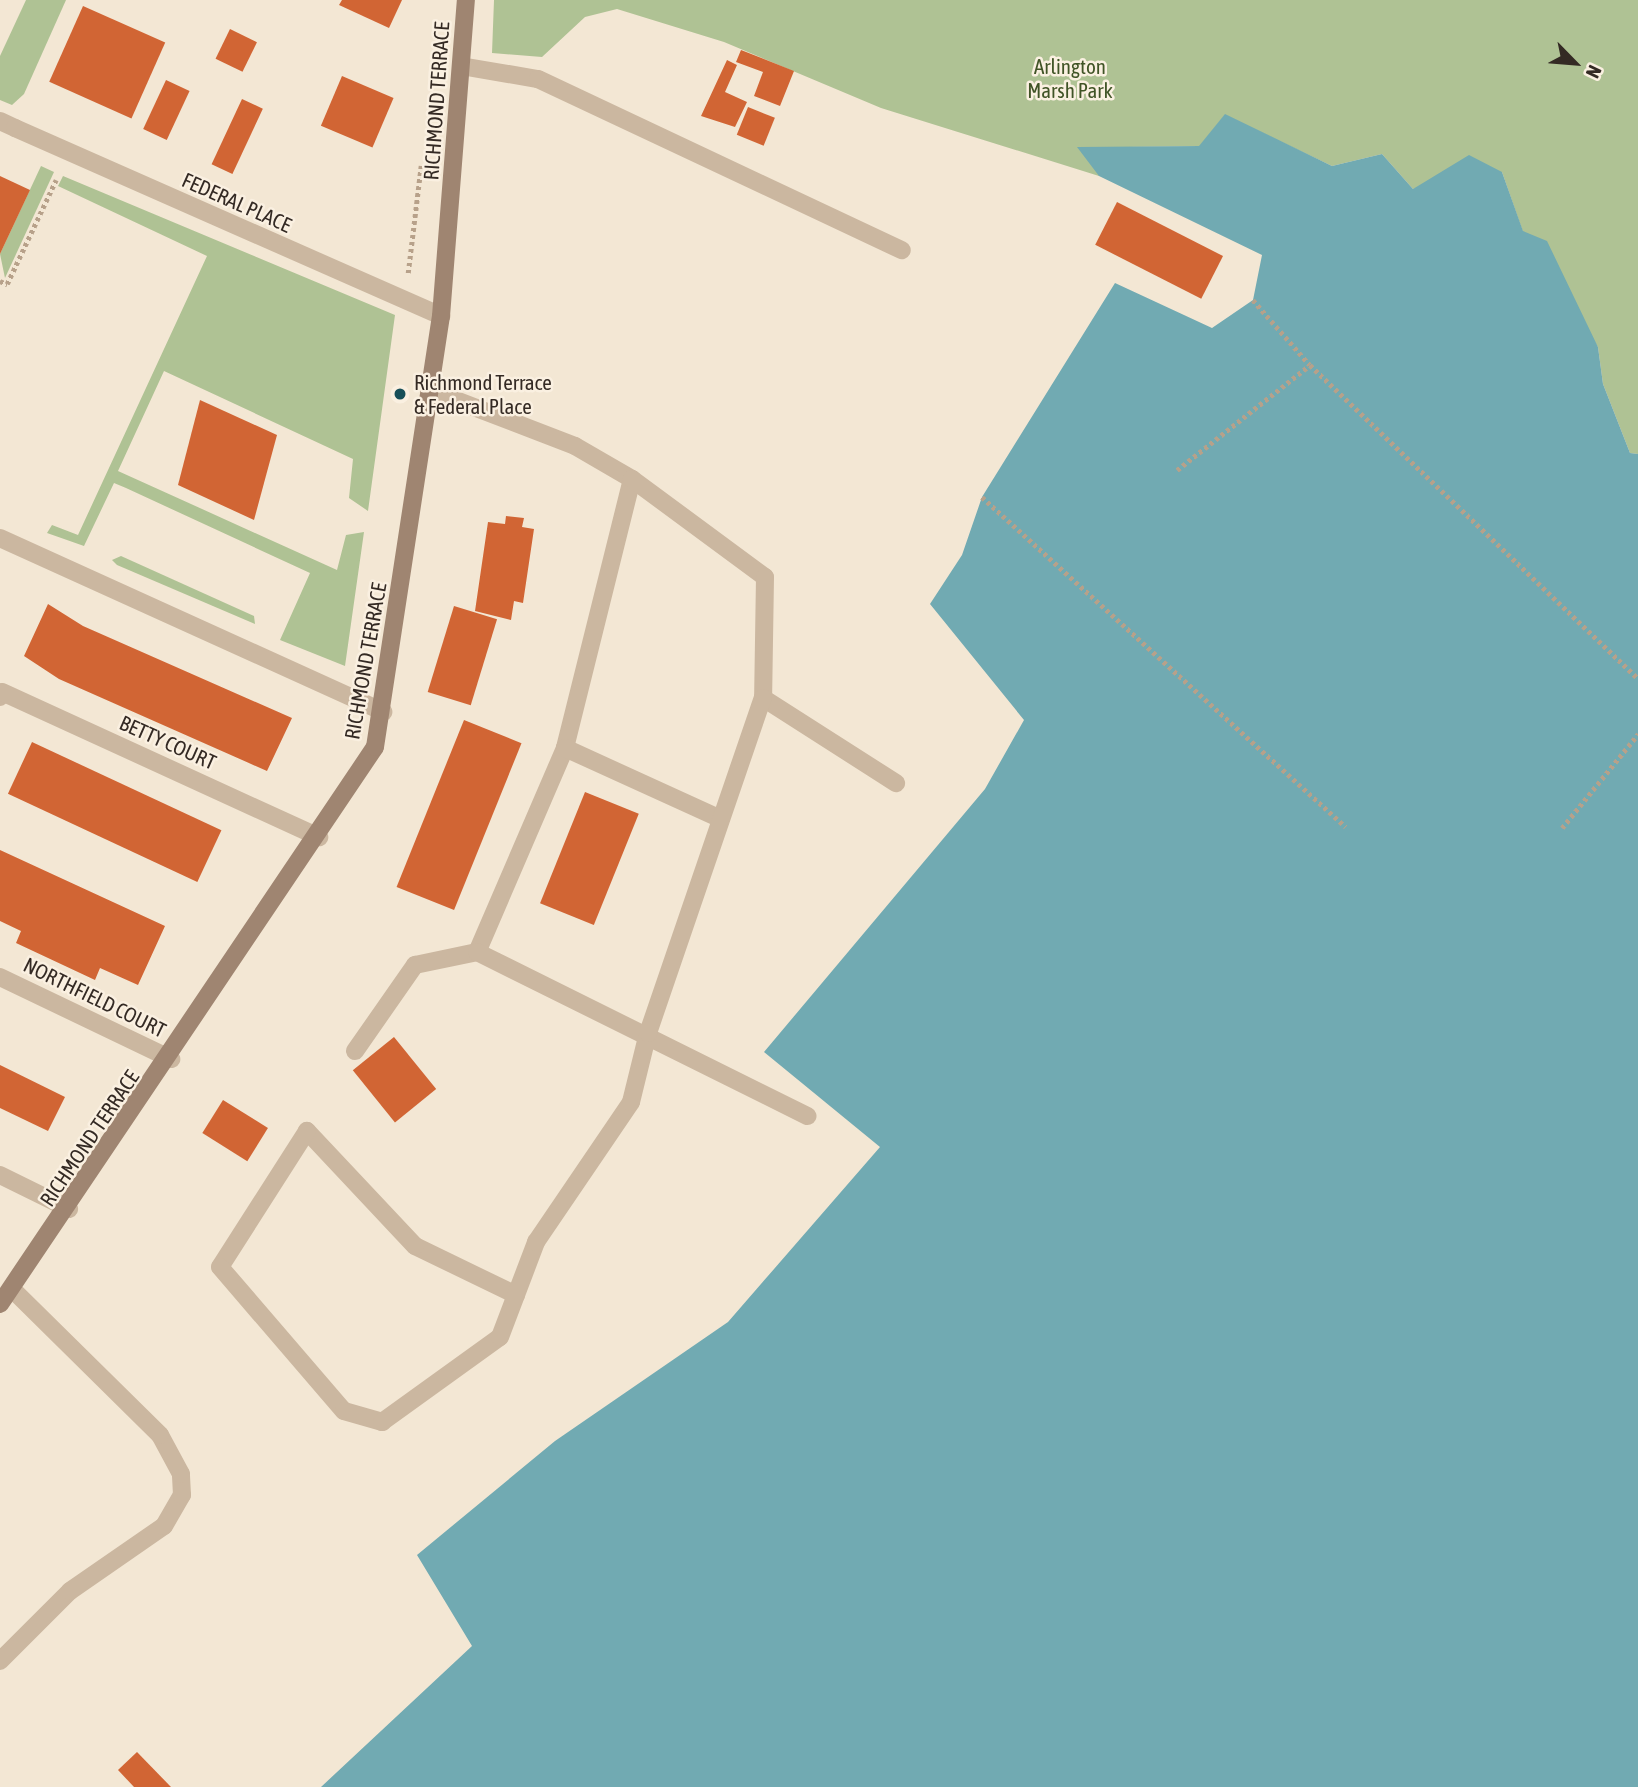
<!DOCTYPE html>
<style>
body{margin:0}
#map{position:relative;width:1638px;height:1787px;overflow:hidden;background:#f3e7d4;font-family:"Asap Condensed",sans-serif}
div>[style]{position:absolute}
.green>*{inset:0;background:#afc294}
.water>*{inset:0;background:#71aab2}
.building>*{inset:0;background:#d16534;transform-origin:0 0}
.path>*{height:4.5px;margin-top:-2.25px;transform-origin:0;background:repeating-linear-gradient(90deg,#b7a18a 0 3.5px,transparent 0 7px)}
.lane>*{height:18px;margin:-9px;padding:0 9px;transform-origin:9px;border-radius:9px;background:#cbb7a0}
.street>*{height:18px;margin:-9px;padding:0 9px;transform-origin:9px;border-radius:9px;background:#cbb7a0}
.secondary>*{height:18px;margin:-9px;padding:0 9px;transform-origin:9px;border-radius:9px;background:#9f8571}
.dots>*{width:19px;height:19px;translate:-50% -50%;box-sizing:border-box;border:4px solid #faf0e1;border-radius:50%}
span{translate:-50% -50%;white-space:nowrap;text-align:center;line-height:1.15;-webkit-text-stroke:5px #faf0e1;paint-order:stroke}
.park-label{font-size:21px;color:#405426}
.street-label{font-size:21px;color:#342a24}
.poi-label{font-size:21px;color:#342a24}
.left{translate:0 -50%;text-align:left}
.north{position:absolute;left:1540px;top:28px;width:70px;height:70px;-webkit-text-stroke:5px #faf0e1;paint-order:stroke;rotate:115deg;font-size:19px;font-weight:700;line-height:28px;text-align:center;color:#342a24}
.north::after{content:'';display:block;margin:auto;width:24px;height:32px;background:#342a24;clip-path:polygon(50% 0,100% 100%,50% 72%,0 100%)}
</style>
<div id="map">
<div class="green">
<div style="clip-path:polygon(26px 0,66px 0,24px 94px,12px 105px,0 100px,0 56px)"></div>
<div style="clip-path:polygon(494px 0,1638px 0,1638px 454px,1630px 453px,1603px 384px,1598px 347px,1523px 232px,1502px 172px,1413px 189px,1382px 154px,1332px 166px,1225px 115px,1200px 146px,1128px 147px,1099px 176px,881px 108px,724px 42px,617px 9px,585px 17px,542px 57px,492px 53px)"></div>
<div style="clip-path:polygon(41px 166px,54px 172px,5px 278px,0 254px)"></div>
<div style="clip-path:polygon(63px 176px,395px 315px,368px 511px,349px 498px,353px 459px,164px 371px,118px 471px,337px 570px,346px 535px,364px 532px,345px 666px,280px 640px,310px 573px,126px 488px,114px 483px,84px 546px,47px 533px,52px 525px,78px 535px,207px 256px,58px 186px)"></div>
<div style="clip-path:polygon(121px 556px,254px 616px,255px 624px,117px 565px,112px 560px)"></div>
</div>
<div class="water">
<div style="clip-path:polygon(1225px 114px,1332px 166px,1382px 154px,1413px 189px,1469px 155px,1502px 172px,1523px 231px,1547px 241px,1598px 347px,1603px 384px,1630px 453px,1638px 454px,1638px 1787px,321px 1787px,472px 1646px,417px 1555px,555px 1441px,728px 1322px,880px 1147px,764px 1052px,985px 789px,1024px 720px,930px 604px,962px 555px,982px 497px,1115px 283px,1212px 328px,1253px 300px,1262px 255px,1099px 176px,1077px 147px,1199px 146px)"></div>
</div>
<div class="building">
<div style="clip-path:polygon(342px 0,402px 0,389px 28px,339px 5px)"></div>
<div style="left:83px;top:6px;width:90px;height:83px;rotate:24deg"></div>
<div style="left:230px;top:29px;width:30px;height:33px;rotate:26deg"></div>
<div style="clip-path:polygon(741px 50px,794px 71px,780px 106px,754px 96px,763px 72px,736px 62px)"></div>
<div style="clip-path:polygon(727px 60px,737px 65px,725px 92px,747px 102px,735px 127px,701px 116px)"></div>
<div style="left:342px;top:76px;width:56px;height:54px;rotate:23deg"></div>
<div style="left:166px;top:80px;width:26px;height:54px;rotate:25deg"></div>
<div style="left:242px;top:99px;width:23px;height:72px;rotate:25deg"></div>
<div style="left:748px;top:107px;width:29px;height:30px;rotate:22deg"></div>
<div style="clip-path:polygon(0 176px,30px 190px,0 254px)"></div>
<div style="left:1117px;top:202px;width:119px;height:48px;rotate:27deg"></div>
<div style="clip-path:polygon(200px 400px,277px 435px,254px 520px,178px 485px)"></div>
<div style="clip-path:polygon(506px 516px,524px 518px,522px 527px,534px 529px,523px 603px,514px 601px,511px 620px,475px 611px,488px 522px,505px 524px)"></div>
<div style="clip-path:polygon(48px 604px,83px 626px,292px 718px,267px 771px,59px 679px,24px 656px)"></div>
<div style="left:454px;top:606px;width:45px;height:90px;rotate:17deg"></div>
<div style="left:464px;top:720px;width:62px;height:180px;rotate:22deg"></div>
<div style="left:32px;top:742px;width:209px;height:57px;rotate:25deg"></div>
<div style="left:585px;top:792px;width:58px;height:120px;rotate:22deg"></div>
<div style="clip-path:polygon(0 850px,165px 926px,138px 985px,100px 968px,95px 980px,16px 943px,21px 931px,0 921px)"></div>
<div style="left:394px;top:1037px;width:67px;height:53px;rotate:51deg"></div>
<div style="clip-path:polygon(0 1065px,65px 1097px,48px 1131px,0 1108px)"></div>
<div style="left:223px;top:1100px;width:53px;height:39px;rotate:32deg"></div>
<div style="clip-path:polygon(137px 1752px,171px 1787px,134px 1787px,118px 1770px)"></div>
</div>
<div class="path">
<div style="left:408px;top:273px;width:108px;rotate:-83.1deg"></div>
<div style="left:0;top:281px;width:8px;rotate:23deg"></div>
<div style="left:7px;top:284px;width:115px;rotate:-64.8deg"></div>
<div style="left:1253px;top:300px;width:86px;rotate:48.8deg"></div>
<div style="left:1310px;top:365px;width:453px;rotate:43.7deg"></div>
<div style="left:1177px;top:470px;width:169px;rotate:-38.3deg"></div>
<div style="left:982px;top:497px;width:491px;rotate:42.2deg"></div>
<div style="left:1562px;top:828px;width:121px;rotate:-51deg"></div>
</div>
<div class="lane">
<div style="left:461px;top:66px;width:78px;rotate:9.6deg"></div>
<div style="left:538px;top:79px;width:402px;rotate:25.2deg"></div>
<div style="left:0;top:121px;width:17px;rotate:25deg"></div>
<div style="left:432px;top:391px;width:153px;rotate:21deg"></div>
<div style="left:575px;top:446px;width:66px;rotate:30.1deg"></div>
<div style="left:632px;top:479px;width:277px;rotate:104deg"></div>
<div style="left:565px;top:748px;width:222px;rotate:113.3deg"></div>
<div style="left:632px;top:479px;width:165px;rotate:36.4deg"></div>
<div style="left:765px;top:577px;width:121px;rotate:90.9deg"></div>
<div style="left:763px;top:698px;width:158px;rotate:32.6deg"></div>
<div style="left:0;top:538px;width:421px;rotate:24.4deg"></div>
<div style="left:565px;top:748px;width:171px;rotate:24.5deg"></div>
<div style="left:355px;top:1051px;width:105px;rotate:-55.1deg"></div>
<div style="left:415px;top:965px;width:63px;rotate:-11.8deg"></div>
<div style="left:477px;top:952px;width:369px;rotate:26.4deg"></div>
<div style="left:516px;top:1295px;width:112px;rotate:-154.1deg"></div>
<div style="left:415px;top:1246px;width:158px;rotate:-133.2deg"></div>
<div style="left:307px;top:1131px;width:161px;rotate:122.6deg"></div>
<div style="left:220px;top:1267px;width:190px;rotate:49.3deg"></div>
<div style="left:344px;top:1411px;width:40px;rotate:16deg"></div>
<div style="left:382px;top:1422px;width:145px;rotate:-35.8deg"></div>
<div style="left:500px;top:1337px;width:102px;rotate:-69.2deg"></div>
<div style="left:536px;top:1242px;width:169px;rotate:-55.8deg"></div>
<div style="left:631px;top:1102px;width:71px;rotate:-76.2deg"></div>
<div style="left:648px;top:1033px;width:354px;rotate:-71.1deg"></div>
<div style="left:0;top:1661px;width:99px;rotate:-45deg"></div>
<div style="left:70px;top:1591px;width:114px;rotate:-34.7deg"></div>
<div style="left:164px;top:1526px;width:36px;rotate:-60deg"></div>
<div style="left:182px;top:1495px;width:21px;rotate:-93deg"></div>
<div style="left:181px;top:1474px;width:44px;rotate:-118.3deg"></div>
<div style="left:160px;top:1435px;width:208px;rotate:-135.4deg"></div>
</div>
<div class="street">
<div style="left:15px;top:128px;width:466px;rotate:23.8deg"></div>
<div style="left:0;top:697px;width:5px;rotate:-68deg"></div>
<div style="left:2px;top:692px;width:349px;rotate:24.6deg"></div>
<div style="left:0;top:977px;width:190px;rotate:25.6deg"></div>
<div style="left:0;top:1175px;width:77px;rotate:26.2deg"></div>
</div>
<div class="secondary">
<div style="left:0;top:1304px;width:671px;rotate:-56.05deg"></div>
<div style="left:375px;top:747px;width:436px;rotate:-81.3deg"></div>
<div style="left:441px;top:316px;width:317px;rotate:-85.5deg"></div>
</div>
<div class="dots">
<div style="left:400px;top:394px;background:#174f58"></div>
</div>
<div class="park-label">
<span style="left:1070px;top:78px">Arlington<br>Marsh Park</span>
</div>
<div class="street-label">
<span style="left:436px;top:101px;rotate:-86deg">RICHMOND TERRACE</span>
<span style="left:237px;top:202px;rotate:24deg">FEDERAL PLACE</span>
<span style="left:365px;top:661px;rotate:-80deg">RICHMOND TERRACE</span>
<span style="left:168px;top:742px;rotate:24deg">BETTY COURT</span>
<span style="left:95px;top:997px;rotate:26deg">NORTHFIELD COURT</span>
<span style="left:89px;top:1138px;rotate:-56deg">RICHMOND TERRACE</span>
</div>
<div class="poi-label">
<span class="left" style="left:414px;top:394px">Richmond Terrace<br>&amp; Federal Place</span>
</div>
<div class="north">N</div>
</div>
